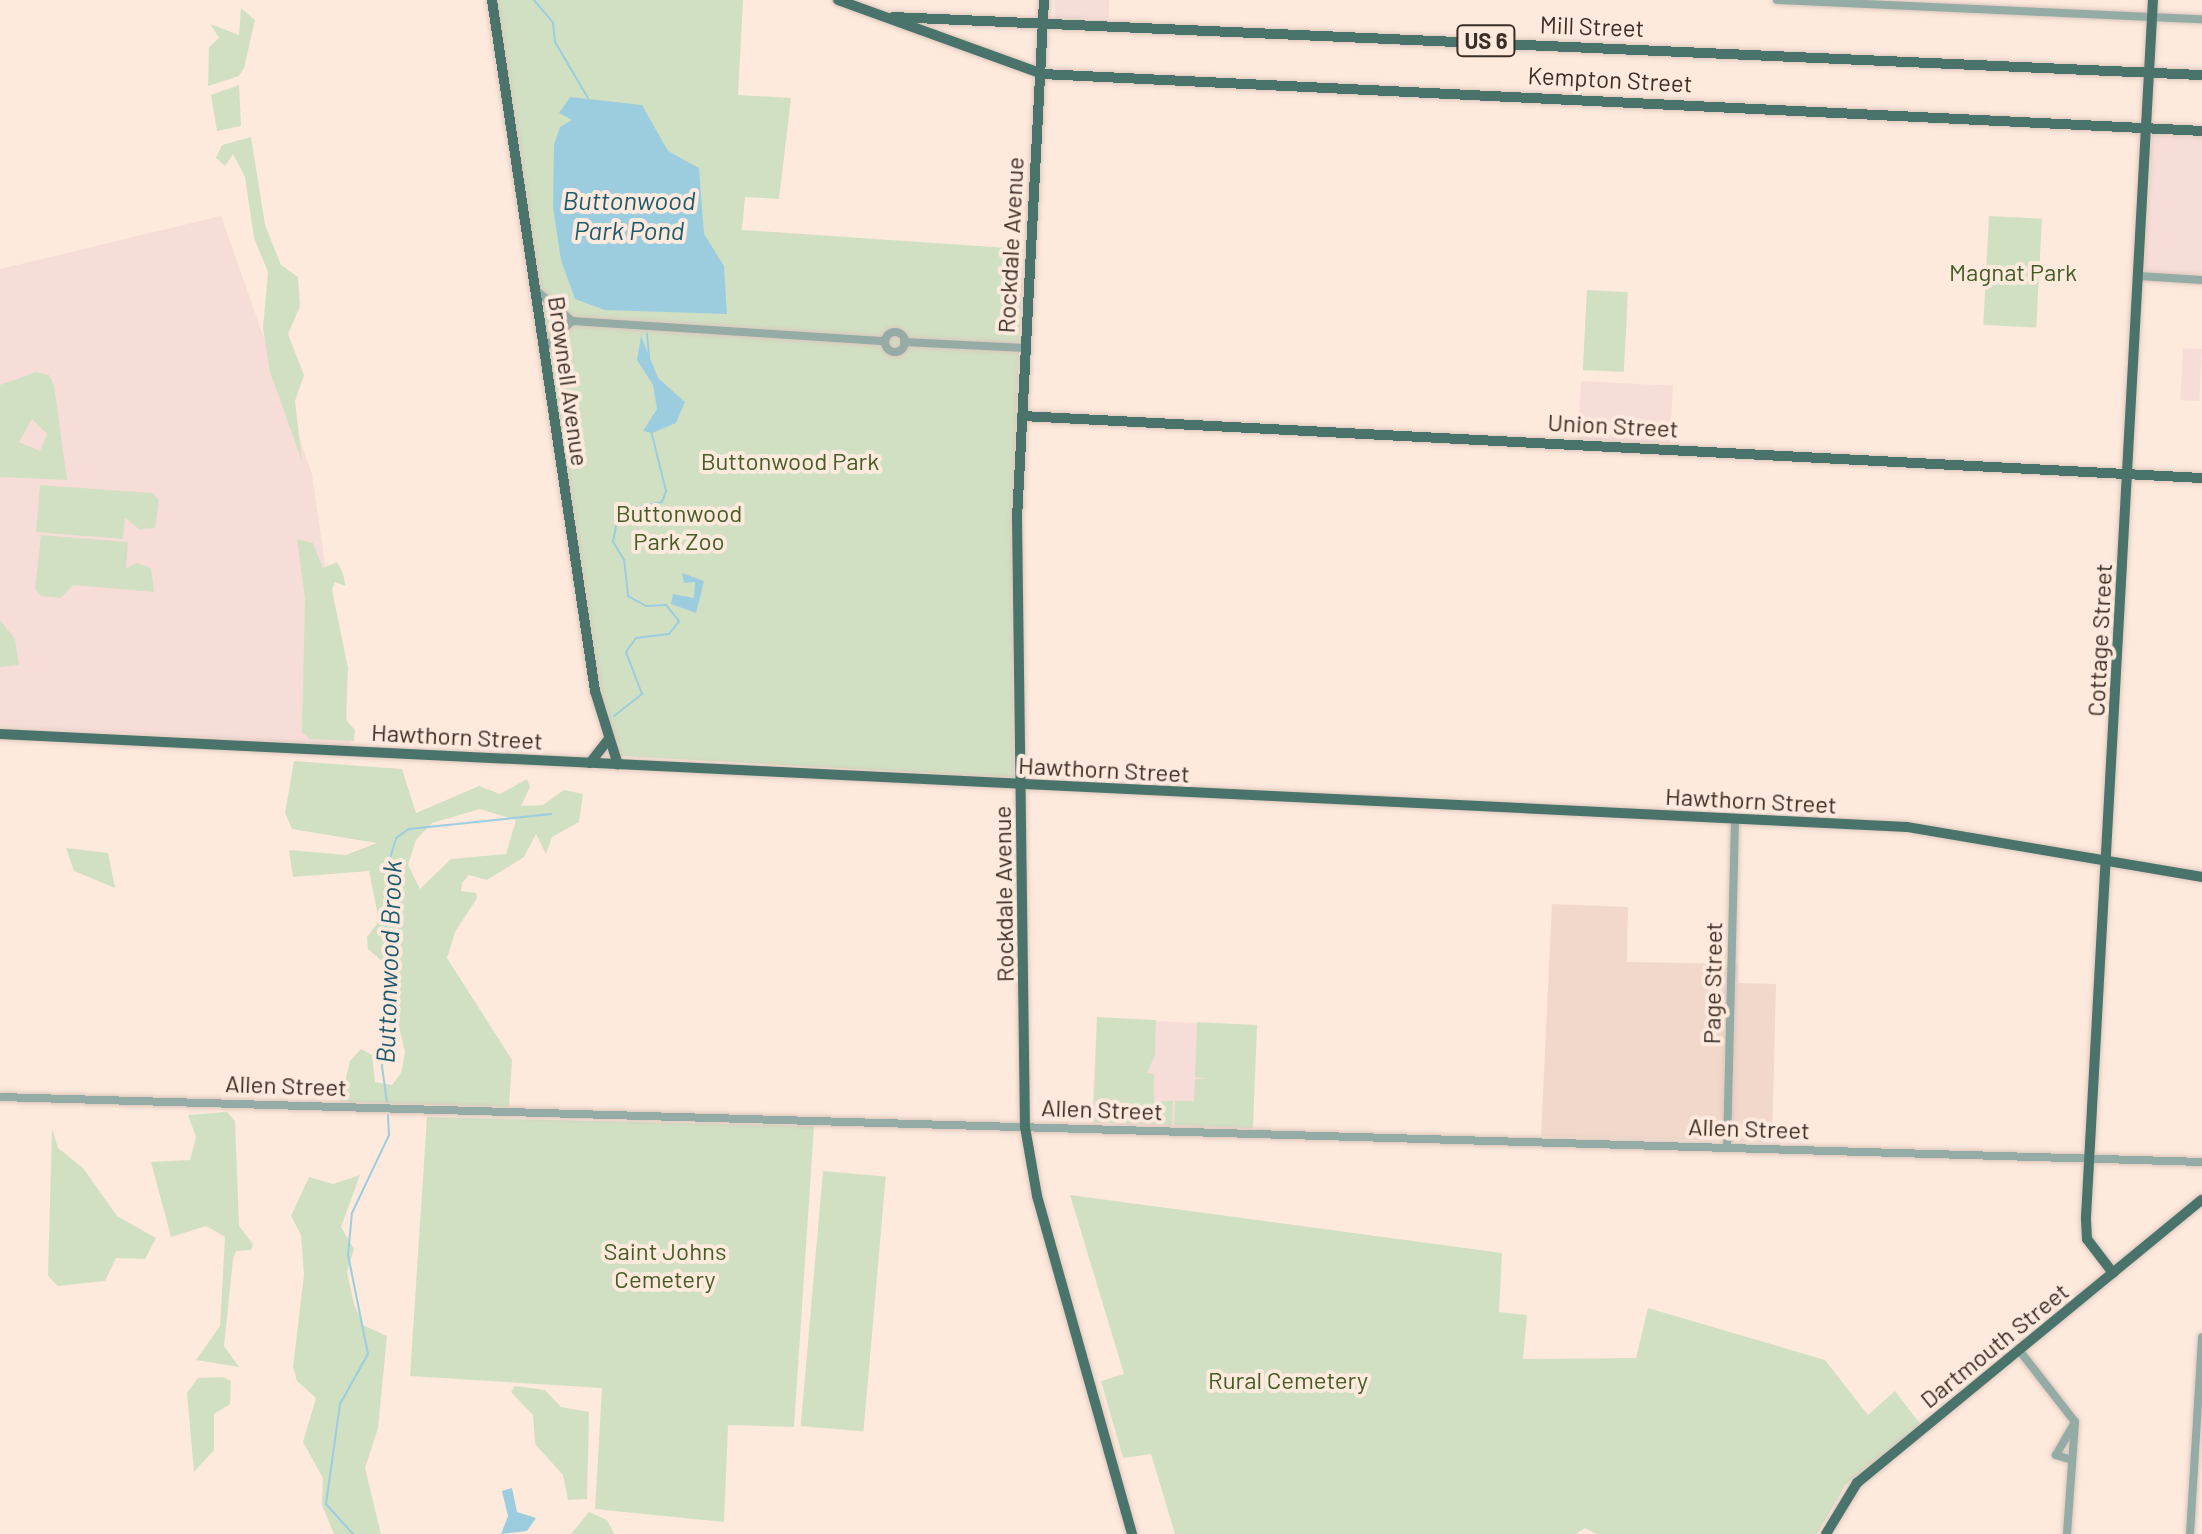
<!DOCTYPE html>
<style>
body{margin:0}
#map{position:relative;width:2202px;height:1534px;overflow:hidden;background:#fee9dd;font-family:Barlow,sans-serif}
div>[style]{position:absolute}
.built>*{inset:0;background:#f1d8ca}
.education>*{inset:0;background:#f7ddd8;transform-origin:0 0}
.green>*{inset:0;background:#d1e0c3;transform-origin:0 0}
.water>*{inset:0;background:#9ccddf}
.stream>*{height:2px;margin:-1px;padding:0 1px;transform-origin:1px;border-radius:1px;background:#9ccddf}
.roads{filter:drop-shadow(0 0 2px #dbc7bc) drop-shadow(0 0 2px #dbc7bc)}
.minor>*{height:8px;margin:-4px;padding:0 4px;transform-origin:4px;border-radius:4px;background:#95aba6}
.minor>.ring{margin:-4px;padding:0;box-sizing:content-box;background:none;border:8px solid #95aba6;border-radius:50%}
.major>*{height:10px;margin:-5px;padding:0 5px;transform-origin:5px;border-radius:5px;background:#4a746b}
span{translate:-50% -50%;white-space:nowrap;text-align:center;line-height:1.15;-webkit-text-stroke:8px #fee9dd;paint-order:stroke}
.shield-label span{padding:2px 6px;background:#fee9dd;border:2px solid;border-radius:6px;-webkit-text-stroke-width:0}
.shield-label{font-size:22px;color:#3b2e26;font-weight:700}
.street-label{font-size:24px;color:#3b2e26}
.park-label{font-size:24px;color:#435d25}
.water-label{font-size:26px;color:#1d5b6f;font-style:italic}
</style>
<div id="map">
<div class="built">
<div style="clip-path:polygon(1552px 904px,1628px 907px,1627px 962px,1738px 964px,1738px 983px,1776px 984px,1772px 1142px,1541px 1136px)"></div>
</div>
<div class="education">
<div style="left:1055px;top:0;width:54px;height:18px"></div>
<div style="clip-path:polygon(2152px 135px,2202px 138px,2202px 275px,2144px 272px)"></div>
<div style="clip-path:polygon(221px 216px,312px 474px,351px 746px,0 726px,0 269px)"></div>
<div style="left:2183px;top:348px;width:19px;height:52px;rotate:3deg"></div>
<div style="left:1581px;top:381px;width:92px;height:58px;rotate:3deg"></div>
<div style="left:1097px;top:1018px;width:159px;height:105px;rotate:3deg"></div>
</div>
<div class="green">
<div style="clip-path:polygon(496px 0,743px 0,738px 95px,791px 98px,779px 199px,745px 197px,742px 230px,1023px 249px,1012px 527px,1014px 778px,621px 756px,600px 700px)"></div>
<div style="clip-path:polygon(241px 8px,255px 20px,244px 68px,239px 76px,208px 86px,209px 47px,219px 38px,210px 24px,239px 35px)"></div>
<div style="clip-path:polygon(239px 85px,241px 126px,217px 131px,211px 95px)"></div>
<div style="clip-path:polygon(251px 137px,265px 225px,281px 265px,298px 277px,300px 306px,288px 334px,304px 375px,295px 401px,302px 461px,270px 372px,263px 328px,268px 272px,254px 238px,245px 177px,233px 154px,225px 166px,216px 158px,222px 145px)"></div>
<div style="left:1989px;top:216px;width:53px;height:109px;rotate:3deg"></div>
<div style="left:1587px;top:290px;width:41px;height:80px;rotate:3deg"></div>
<div style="clip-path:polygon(evenodd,36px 372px,49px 375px,54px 385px,67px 480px,0 477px,0 385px,36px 372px,32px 419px,47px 434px,40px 451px,19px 442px,32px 419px)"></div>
<div style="clip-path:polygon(40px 485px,152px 493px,159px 500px,155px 528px,139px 529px,125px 518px,123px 539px,36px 532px)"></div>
<div style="clip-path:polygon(41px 535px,128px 542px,126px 569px,137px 563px,151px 568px,154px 592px,73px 585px,61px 598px,41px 596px,35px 589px)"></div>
<div style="clip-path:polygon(297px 539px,313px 543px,323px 568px,337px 562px,342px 571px,346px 586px,335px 582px,332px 590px,348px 668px,346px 720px,355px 730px,354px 741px,310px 739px,302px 732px,305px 598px)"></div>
<div style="clip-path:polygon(0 620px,15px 639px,19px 665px,0 667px)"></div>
<div style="clip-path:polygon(evenodd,294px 761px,402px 769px,416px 813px,479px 786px,500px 794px,527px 779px,530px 787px,521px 806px,543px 805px,564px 790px,583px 794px,579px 822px,552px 837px,546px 854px,536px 834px,524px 857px,487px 880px,469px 875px,462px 883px,461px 891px,476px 893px,477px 898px,455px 932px,447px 958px,512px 1060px,509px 1107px,340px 1102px,350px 1061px,361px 1049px,372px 1055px,375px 1082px,392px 1085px,401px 1073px,405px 1052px,397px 1019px,396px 973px,368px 949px,367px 937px,379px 921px,369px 871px,293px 877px,289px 850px,346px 855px,377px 843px,292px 829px,285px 813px,294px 761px,480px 809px,516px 820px,506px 854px,451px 859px,420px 889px,408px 865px,416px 840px,432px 823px,480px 809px)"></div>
<div style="clip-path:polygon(66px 848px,108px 853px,115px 888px,74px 871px)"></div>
<div style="clip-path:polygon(1097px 1017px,1156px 1020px,1155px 1055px,1147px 1073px,1154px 1074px,1154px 1101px,1173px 1101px,1172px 1125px,1093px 1122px)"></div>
<div style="clip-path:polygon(1197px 1022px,1257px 1025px,1253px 1128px,1174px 1125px,1175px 1101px,1194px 1101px,1195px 1079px,1206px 1079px,1195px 1077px)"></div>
<div style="clip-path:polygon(227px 1112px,235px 1121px,239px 1226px,253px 1244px,251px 1250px,236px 1251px,233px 1259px,224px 1346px,239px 1367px,196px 1360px,220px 1326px,225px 1237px,206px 1226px,171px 1237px,151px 1162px,190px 1160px,196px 1137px,188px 1115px)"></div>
<div style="clip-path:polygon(427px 1117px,814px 1126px,794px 1427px,728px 1425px,724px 1522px,595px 1509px,602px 1388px,410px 1376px)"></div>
<div style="clip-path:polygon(52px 1129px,58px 1148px,83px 1168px,117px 1216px,156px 1238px,145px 1259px,116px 1258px,105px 1281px,58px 1286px,48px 1276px)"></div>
<div style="left:823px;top:1171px;width:63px;height:256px;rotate:5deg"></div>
<div style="clip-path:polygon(360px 1175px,341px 1227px,354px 1249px,347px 1272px,354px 1304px,363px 1325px,387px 1336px,378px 1428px,365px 1468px,381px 1534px,334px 1534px,322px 1505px,323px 1478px,303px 1442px,316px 1398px,297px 1381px,293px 1367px,304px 1275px,301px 1235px,291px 1216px,309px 1177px,333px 1184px)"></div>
<div style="clip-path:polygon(1070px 1195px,1502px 1253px,1499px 1312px,1527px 1315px,1523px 1359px,1636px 1358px,1648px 1308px,1825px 1360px,1868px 1415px,1895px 1391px,1921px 1425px,1846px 1484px,1817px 1534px,1596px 1534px,1585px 1528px,1576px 1534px,1175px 1534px,1151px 1454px,1123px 1458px,1101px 1381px,1124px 1374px)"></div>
<div style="clip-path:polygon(223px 1377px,231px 1381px,230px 1404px,214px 1414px,214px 1450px,194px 1472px,187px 1393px,198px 1378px)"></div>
<div style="clip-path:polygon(515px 1386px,545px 1390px,561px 1407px,589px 1412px,587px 1499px,568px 1500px,563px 1475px,535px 1444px,533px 1415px,511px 1392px)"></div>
<div style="clip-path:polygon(589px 1512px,607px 1520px,614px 1534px,571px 1534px)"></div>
</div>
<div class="water">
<div style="clip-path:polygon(570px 97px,642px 105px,668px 151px,699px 168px,704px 234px,724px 266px,727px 314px,605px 310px,575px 299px,561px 260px,553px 207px,554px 144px,560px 127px,572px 120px,559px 113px)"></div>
<div style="clip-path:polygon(641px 336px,658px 378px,685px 402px,676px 423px,652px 433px,643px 431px,657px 409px,653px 385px,637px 360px)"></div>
<div style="clip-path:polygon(682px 573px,704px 581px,696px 613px,671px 604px,673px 594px,694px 598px,695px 582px,684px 583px)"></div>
<div style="clip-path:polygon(512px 1488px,517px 1512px,536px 1518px,527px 1531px,501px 1534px,508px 1516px,502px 1491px)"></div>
</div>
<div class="stream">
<div style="left:534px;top:0;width:30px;rotate:50deg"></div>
<div style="left:553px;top:23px;width:19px;rotate:84deg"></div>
<div style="left:555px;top:42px;width:65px;rotate:59.5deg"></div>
<div style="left:647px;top:334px;width:23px;rotate:85deg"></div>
<div style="left:614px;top:716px;width:36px;rotate:-38deg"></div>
<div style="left:642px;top:694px;width:45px;rotate:-110.9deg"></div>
<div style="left:626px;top:652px;width:17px;rotate:-54deg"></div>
<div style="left:636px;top:638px;width:33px;rotate:-7deg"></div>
<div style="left:669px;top:634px;width:16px;rotate:-52deg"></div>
<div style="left:679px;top:621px;width:21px;rotate:-129deg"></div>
<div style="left:666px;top:605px;width:20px;rotate:177deg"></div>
<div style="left:646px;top:606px;width:21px;rotate:-151deg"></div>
<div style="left:628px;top:596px;width:36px;rotate:-96deg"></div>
<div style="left:624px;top:560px;width:21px;rotate:-121deg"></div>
<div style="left:613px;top:542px;width:32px;rotate:-79deg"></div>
<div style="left:619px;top:511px;width:44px;rotate:-11.8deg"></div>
<div style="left:662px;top:502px;width:12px;rotate:-70deg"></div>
<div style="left:666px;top:491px;width:62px;rotate:-104deg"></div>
<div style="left:387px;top:1102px;width:35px;rotate:-98deg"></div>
<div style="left:382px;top:1067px;width:202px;rotate:-88.3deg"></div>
<div style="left:388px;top:865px;width:28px;rotate:-73deg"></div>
<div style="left:396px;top:838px;width:16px;rotate:-35deg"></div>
<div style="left:409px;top:829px;width:143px;rotate:-6deg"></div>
<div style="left:353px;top:1534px;width:40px;rotate:-132deg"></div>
<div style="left:326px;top:1504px;width:101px;rotate:-82deg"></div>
<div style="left:340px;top:1404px;width:57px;rotate:-60.8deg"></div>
<div style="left:368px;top:1354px;width:101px;rotate:-101.4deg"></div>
<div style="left:348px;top:1255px;width:42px;rotate:-84.6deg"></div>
<div style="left:352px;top:1213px;width:86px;rotate:-64.6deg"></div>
<div style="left:389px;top:1135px;width:20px;rotate:-93deg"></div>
</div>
<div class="roads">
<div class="minor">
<div style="left:1777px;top:0;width:425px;rotate:2.6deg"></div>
<div style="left:2139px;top:276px;width:63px;rotate:3.6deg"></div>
<div style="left:538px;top:292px;width:45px;rotate:40.5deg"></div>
<div style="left:572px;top:321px;width:314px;rotate:3.7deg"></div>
<div class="ring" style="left:885px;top:332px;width:12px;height:12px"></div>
<div style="left:904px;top:342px;width:121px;rotate:2.8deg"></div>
<div style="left:544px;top:348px;width:39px;rotate:-44deg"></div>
<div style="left:0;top:1097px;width:2203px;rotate:1.69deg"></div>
<div style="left:1727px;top:1147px;width:328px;rotate:-88.6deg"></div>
<div style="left:2019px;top:1350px;width:91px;rotate:52.1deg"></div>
<div style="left:2075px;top:1422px;width:112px;rotate:94.1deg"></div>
<div style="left:2072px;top:1460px;width:17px;rotate:-163deg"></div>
<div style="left:2056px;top:1455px;width:34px;rotate:-60deg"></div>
<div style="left:2190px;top:1534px;width:197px;rotate:-86.5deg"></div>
</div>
<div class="major">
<div style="left:492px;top:0;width:699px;rotate:81.52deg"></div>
<div style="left:595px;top:691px;width:77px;rotate:72.7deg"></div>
<div style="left:838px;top:0;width:217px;rotate:19.9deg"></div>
<div style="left:1042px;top:74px;width:1161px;rotate:2.81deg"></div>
<div style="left:1044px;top:0;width:519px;rotate:92.98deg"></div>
<div style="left:1017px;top:518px;width:609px;rotate:89.25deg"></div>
<div style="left:1025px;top:1127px;width:70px;rotate:80.1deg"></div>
<div style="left:1037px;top:1196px;width:351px;rotate:74.3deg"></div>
<div style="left:893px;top:17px;width:1310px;rotate:2.54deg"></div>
<div style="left:1022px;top:416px;width:1182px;rotate:3.01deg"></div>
<div style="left:0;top:734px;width:1909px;rotate:2.79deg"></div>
<div style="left:1907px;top:827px;width:299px;rotate:9.6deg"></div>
<div style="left:590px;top:763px;width:29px;rotate:-52deg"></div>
<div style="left:2113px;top:1273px;width:43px;rotate:-127.4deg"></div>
<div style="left:2087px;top:1239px;width:22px;rotate:-93deg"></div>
<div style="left:2086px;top:1217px;width:1219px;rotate:-86.85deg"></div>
<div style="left:1826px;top:1534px;width:60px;rotate:-58.7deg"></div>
<div style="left:1857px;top:1483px;width:446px;rotate:-39.4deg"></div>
</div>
</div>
<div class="shield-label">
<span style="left:1486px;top:41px">US 6</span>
</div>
<div class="street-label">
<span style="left:1592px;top:26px;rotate:2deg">Mill Street</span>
<span style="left:1610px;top:79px;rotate:3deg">Kempton Street</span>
<span style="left:1010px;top:245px;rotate:-87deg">Rockdale Avenue</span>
<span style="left:569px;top:381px;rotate:82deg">Brownell Avenue</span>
<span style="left:1613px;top:425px;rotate:3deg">Union Street</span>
<span style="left:2099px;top:640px;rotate:-87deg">Cottage Street</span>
<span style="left:457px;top:736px;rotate:3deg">Hawthorn Street</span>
<span style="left:1104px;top:769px;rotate:3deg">Hawthorn Street</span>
<span style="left:1751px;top:800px;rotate:3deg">Hawthorn Street</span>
<span style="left:1003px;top:894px;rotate:-91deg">Rockdale Avenue</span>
<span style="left:1712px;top:983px;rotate:-89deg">Page Street</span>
<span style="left:286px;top:1085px;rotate:2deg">Allen Street</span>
<span style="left:1102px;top:1109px;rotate:2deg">Allen Street</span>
<span style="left:1749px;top:1128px;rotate:2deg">Allen Street</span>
<span style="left:1994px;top:1345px;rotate:-39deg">Dartmouth Street</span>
</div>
<div class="park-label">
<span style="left:2013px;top:272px">Magnat Park</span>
<span style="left:790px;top:461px">Buttonwood Park</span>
<span style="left:679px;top:527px">Buttonwood<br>Park Zoo</span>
<span style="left:665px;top:1265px">Saint Johns<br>Cemetery</span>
<span style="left:1288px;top:1380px">Rural Cemetery</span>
</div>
<div class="water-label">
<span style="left:629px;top:215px">Buttonwood<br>Park Pond</span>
<span style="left:388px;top:962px;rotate:-88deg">Buttonwood Brook</span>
</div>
</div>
